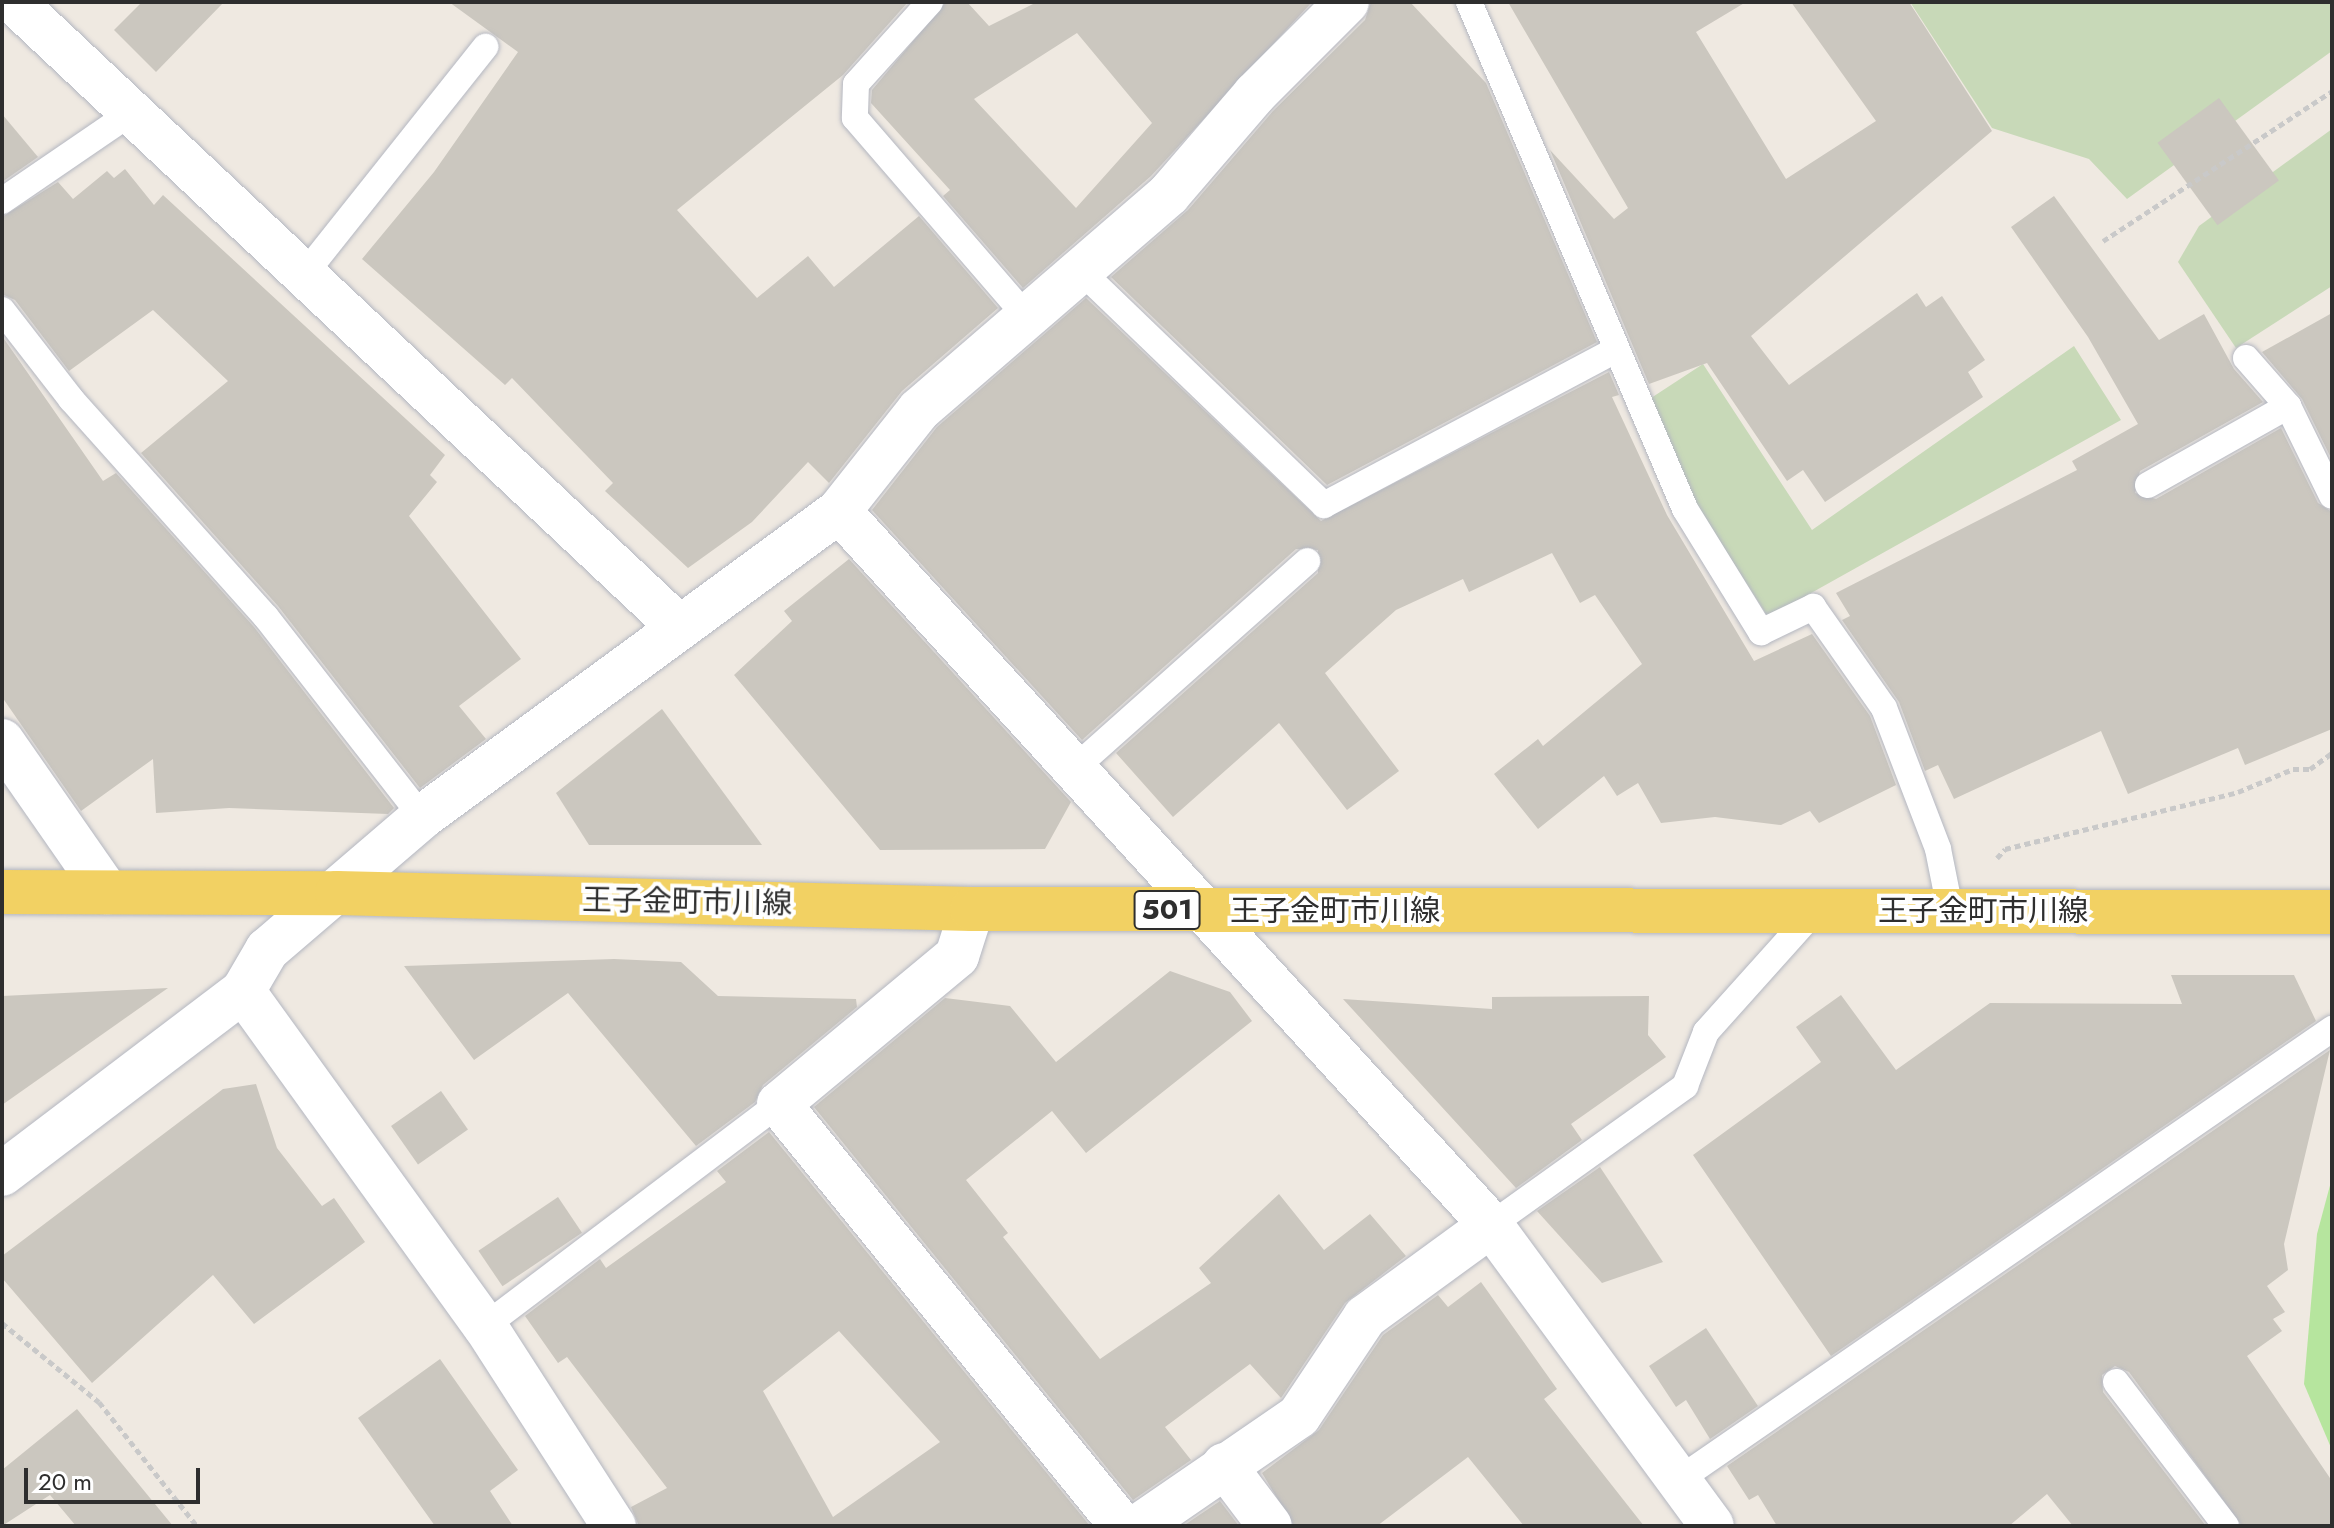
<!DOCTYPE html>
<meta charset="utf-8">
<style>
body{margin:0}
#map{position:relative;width:2334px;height:1528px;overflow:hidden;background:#efe9e1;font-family:Jost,"Noto Sans JP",sans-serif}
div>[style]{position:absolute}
.green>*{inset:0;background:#b6e59e}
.cemetery>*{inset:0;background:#c8d9b8}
.building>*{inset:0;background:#cbc7bf;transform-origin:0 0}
.path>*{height:5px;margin-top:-2.5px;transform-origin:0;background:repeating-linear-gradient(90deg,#c9c9c9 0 6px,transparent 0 10px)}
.roads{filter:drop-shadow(0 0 2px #b4b7c1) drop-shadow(0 0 2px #b4b7c1)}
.service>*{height:26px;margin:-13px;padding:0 13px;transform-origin:13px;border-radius:13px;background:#fff}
.minor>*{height:44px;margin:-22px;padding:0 22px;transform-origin:22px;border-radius:22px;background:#fff}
.tertiary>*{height:44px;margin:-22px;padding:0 22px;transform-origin:22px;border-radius:22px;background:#fff}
.primary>*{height:44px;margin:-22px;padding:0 22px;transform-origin:22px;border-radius:22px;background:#f2d163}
span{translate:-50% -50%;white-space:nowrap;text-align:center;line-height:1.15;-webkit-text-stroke:8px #fff;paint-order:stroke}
.shield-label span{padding:2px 6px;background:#fff;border:2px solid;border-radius:6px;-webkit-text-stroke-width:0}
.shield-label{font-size:28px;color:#2e2e2e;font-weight:700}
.street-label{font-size:30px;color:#2e2e2e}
.frame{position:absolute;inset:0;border:4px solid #2e2e2e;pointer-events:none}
.scale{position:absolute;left:24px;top:1468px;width:176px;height:36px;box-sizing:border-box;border:4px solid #2e2e2e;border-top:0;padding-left:10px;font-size:24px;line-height:28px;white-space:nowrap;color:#2e2e2e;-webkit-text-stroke:6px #fff;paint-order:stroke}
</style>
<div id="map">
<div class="green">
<div style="clip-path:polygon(2332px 1178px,2332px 1450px,2304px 1384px,2317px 1234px)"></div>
</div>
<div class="cemetery">
<div style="clip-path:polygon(1910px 2px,2332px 2px,2332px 51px,2127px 199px,2089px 159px,1992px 128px)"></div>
<div style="clip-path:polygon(2332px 129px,2332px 286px,2236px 348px,2178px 262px,2199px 226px)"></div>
<div style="clip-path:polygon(2074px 346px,2121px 420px,1768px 617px,1698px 507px,1648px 400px,1703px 364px,1812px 530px)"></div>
</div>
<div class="building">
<div style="clip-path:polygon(142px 2px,224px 2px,156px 72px,114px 30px)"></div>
<div style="clip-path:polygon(449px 2px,908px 2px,843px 75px,677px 210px,757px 298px,808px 256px,834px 287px,919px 216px,998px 308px,902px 391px,829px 483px,808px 462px,752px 522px,688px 568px,605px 491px,613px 483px,512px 378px,505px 385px,362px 259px,434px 172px,518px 52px)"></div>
<div style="clip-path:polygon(evenodd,946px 2px,967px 2px,989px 26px,1037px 2px,1312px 2px,1151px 176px,1023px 288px,943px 196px,950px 190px,871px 103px,872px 90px,946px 2px,1077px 33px,1152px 123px,1076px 208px,974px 99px,1077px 33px)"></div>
<div style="clip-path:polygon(1371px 2px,1410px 2px,1486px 83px,1597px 342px,1327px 485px,1111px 277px,1188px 210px,1273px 111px,1365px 20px)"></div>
<div style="clip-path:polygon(1508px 2px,1746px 2px,1696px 32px,1786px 179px,1876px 121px,1791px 2px,1909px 2px,1992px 131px,1751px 336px,1789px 385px,1917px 293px,1926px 307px,1942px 296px,1985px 360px,1968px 372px,1983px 397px,1825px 502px,1803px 470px,1787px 481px,1707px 363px,1649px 384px,1550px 150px,1614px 219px,1628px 208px)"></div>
<div style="left:2219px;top:98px;width:102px;height:76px;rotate:54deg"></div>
<div style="clip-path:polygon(2px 114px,38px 157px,2px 182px)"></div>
<div style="clip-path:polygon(125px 169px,154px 205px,163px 195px,445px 455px,430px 475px,437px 482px,409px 516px,521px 659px,459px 706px,486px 739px,420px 788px,278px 606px,141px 453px,228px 381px,153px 310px,69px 371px,15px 300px,2px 294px,2px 217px,58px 182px,73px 199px,107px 171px,114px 178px)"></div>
<div style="clip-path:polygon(2054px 196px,2159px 340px,2204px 314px,2234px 369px,2263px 402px,2140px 471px,2135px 493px,2156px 499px,2281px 428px,2318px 503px,2332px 512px,2332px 729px,2245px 765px,2238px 748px,2128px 794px,2101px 731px,1954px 799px,1938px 765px,1925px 771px,1899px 702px,1842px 620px,1850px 616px,1836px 593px,2077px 470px,2072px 461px,2138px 424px,2088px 337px,2011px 227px)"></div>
<div style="clip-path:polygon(1086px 298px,1321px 521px,1609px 372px,1619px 395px,1612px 397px,1667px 515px,1754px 661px,1812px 634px,1870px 716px,1896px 785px,1819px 823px,1810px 811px,1781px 825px,1715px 817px,1661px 823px,1638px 783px,1617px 796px,1604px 776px,1538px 829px,1494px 774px,1538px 739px,1543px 746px,1642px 664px,1595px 595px,1580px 603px,1552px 553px,1469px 592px,1463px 579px,1396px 610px,1325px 673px,1399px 771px,1347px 810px,1279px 723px,1173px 817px,1116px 753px,1318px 573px,1318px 550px,1296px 549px,1082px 740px,872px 510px,937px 427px)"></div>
<div style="clip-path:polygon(2332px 313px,2332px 460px,2302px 399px,2262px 352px)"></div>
<div style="clip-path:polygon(2px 336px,103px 481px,116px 473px,254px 627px,394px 808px,388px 814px,229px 808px,156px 813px,153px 759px,81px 811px,2px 697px)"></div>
<div style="clip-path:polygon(849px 559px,1071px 802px,1045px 849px,880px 850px,734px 675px,792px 621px,784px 611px)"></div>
<div style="clip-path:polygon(662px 709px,762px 845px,589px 845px,556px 793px)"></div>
<div style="clip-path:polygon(614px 959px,681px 962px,718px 996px,856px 999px,857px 1007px,763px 1085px,755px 1102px,696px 1146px,568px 993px,474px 1060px,404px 966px)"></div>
<div style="clip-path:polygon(1170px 971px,1230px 992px,1252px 1021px,1086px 1153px,1052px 1111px,966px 1180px,1008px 1233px,1003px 1237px,1100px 1359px,1211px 1283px,1199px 1268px,1279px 1194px,1324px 1250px,1370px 1214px,1406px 1256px,1345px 1303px,1281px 1398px,1250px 1364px,1165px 1427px,1191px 1460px,1133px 1500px,814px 1107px,945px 998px,1010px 1006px,1056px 1062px)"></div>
<div style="clip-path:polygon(2171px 975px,2294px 975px,2316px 1021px,1831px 1356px,1693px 1155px,1821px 1062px,1796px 1027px,1841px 995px,1896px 1070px,1990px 1003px,2182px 1004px)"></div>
<div style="clip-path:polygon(168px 988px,2px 1105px,2px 996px)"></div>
<div style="clip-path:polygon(1649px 996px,1648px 1035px,1666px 1057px,1571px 1124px,1582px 1140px,1516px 1188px,1343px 999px,1492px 1009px,1492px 997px)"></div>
<div style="clip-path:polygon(2330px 1050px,2284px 1244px,2288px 1270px,2267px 1286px,2285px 1312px,2273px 1319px,2282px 1331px,2247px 1356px,2332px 1481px,2332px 1526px,2242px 1526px,2129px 1372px,2115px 1366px,2102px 1375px,2103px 1392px,2206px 1526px,2073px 1526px,2047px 1494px,2009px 1526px,1777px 1526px,1758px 1495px,1749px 1500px,1727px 1466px)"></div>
<div style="clip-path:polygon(256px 1084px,277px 1148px,322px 1206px,334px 1198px,365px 1242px,254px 1324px,213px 1275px,92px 1383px,2px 1278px,2px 1256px,223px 1089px)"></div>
<div style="left:441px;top:1091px;width:47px;height:61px;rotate:55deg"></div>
<div style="clip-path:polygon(evenodd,769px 1132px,1090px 1526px,639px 1526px,631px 1507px,667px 1488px,567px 1357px,558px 1363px,525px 1316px,600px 1259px,606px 1268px,726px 1182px,717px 1171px,769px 1132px,839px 1331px,940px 1442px,833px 1517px,763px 1391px,839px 1331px)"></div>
<div style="clip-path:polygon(1600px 1167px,1663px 1262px,1602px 1283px,1537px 1211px)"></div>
<div style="left:558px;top:1197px;width:43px;height:96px;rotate:56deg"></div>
<div style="clip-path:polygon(1481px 1282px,1557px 1389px,1544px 1399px,1644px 1526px,1524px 1526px,1468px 1457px,1377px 1526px,1294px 1526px,1262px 1473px,1319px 1430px,1383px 1335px,1438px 1295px,1448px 1307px)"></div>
<div style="clip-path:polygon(1706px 1328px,1758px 1406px,1710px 1439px,1686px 1400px,1676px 1407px,1649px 1366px)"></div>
<div style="clip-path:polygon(440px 1359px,518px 1470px,490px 1491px,513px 1526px,435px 1526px,358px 1418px)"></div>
<div style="clip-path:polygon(77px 1409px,173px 1526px,76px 1526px,50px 1495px,2px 1526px,2px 1470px)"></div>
<div style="clip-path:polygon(1220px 1501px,1239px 1526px,1183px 1526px)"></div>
</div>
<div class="path">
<div style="left:2103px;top:241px;width:274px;rotate:-33.2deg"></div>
<div style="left:1997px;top:858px;width:12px;rotate:-48deg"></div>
<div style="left:2005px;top:849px;width:240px;rotate:-13.7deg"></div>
<div style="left:2238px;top:792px;width:60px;rotate:-22.7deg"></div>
<div style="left:2293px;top:769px;width:17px"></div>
<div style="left:2310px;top:769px;width:27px;rotate:-36deg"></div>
<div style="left:2px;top:1323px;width:125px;rotate:39.2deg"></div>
<div style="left:99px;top:1402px;width:158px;rotate:51.7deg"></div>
</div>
<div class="roads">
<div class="service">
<div style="left:930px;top:2px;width:110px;rotate:132.1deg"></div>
<div style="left:856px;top:84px;width:34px;rotate:92deg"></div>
<div style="left:855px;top:118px;width:262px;rotate:49.2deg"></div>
<div style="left:1469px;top:2px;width:551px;rotate:66.92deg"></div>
<div style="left:1685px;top:509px;width:145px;rotate:58.3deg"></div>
<div style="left:1761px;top:632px;width:58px;rotate:-25.7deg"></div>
<div style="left:1813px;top:607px;width:123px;rotate:54.9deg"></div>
<div style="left:1884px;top:708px;width:151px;rotate:69deg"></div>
<div style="left:1938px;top:849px;width:61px;rotate:78.7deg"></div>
<div style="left:2px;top:201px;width:154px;rotate:-34.4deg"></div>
<div style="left:1082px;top:272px;width:336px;rotate:43.9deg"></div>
<div style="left:1324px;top:505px;width:328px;rotate:-28deg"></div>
<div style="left:303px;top:276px;width:293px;rotate:-51.5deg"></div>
<div style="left:2px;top:310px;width:113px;rotate:52.2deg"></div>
<div style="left:71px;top:399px;width:292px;rotate:48.2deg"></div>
<div style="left:266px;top:617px;width:254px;rotate:52deg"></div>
<div style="left:2246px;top:358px;width:64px;rotate:48.8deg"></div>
<div style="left:2288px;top:406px;width:100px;rotate:63.9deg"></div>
<div style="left:2148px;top:485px;width:161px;rotate:-29.4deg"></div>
<div style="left:1075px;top:768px;width:311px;rotate:-41.7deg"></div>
<div style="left:1491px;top:1225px;width:239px;rotate:-35.6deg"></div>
<div style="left:1685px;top:1086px;width:58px;rotate:-68.7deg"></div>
<div style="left:1706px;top:1032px;width:159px;rotate:-48.1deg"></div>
<div style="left:485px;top:1326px;width:368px;rotate:-37.1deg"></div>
<div style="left:2116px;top:1382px;width:181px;rotate:52.6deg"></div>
<div style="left:1677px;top:1481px;width:796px;rotate:-34.61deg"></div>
</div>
<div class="minor">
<div style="left:14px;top:2px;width:913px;rotate:43.22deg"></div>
<div style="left:839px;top:511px;width:129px;rotate:-51.6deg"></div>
<div style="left:919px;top:410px;width:330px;rotate:-40.8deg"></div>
<div style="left:1169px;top:194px;width:132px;rotate:-49.3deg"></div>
<div style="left:1255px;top:94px;width:130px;rotate:-45deg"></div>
<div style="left:2px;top:741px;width:184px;rotate:55.2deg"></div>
<div style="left:972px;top:909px;width:49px;rotate:107.7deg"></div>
<div style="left:957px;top:956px;width:231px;rotate:140.3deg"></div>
<div style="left:779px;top:1104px;width:544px;rotate:50.9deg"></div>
<div style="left:243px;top:991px;width:413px;rotate:54.2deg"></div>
<div style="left:485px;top:1326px;width:238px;rotate:57.2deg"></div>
<div style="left:1224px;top:1465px;width:76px;rotate:53deg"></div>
<div style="left:1139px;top:1526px;width:194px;rotate:-34.5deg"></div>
<div style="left:1299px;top:1416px;width:119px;rotate:-56.3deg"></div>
<div style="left:1365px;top:1317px;width:156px;rotate:-36.1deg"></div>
</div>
<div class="tertiary">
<div style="left:2px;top:1174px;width:303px;rotate:-37.2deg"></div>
<div style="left:243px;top:991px;width:48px;rotate:-59.7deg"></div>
<div style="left:267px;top:950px;width:204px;rotate:-40.6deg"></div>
<div style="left:422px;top:817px;width:517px;rotate:-36.27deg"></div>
<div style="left:839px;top:511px;width:967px;rotate:47.6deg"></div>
<div style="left:1491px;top:1225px;width:373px;rotate:53.7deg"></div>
</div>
<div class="primary">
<div style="left:2px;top:892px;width:335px;rotate:0.2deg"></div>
<div style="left:337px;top:893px;width:635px;rotate:1.44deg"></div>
<div style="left:972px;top:909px;width:1360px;rotate:0.13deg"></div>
</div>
</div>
<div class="shield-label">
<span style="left:1167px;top:910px">501</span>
</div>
<div class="street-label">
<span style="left:687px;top:902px;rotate:1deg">王子金町市川線</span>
<span style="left:1335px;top:911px">王子金町市川線</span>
<span style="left:1983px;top:911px">王子金町市川線</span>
</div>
<div class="frame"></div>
<div class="scale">20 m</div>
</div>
